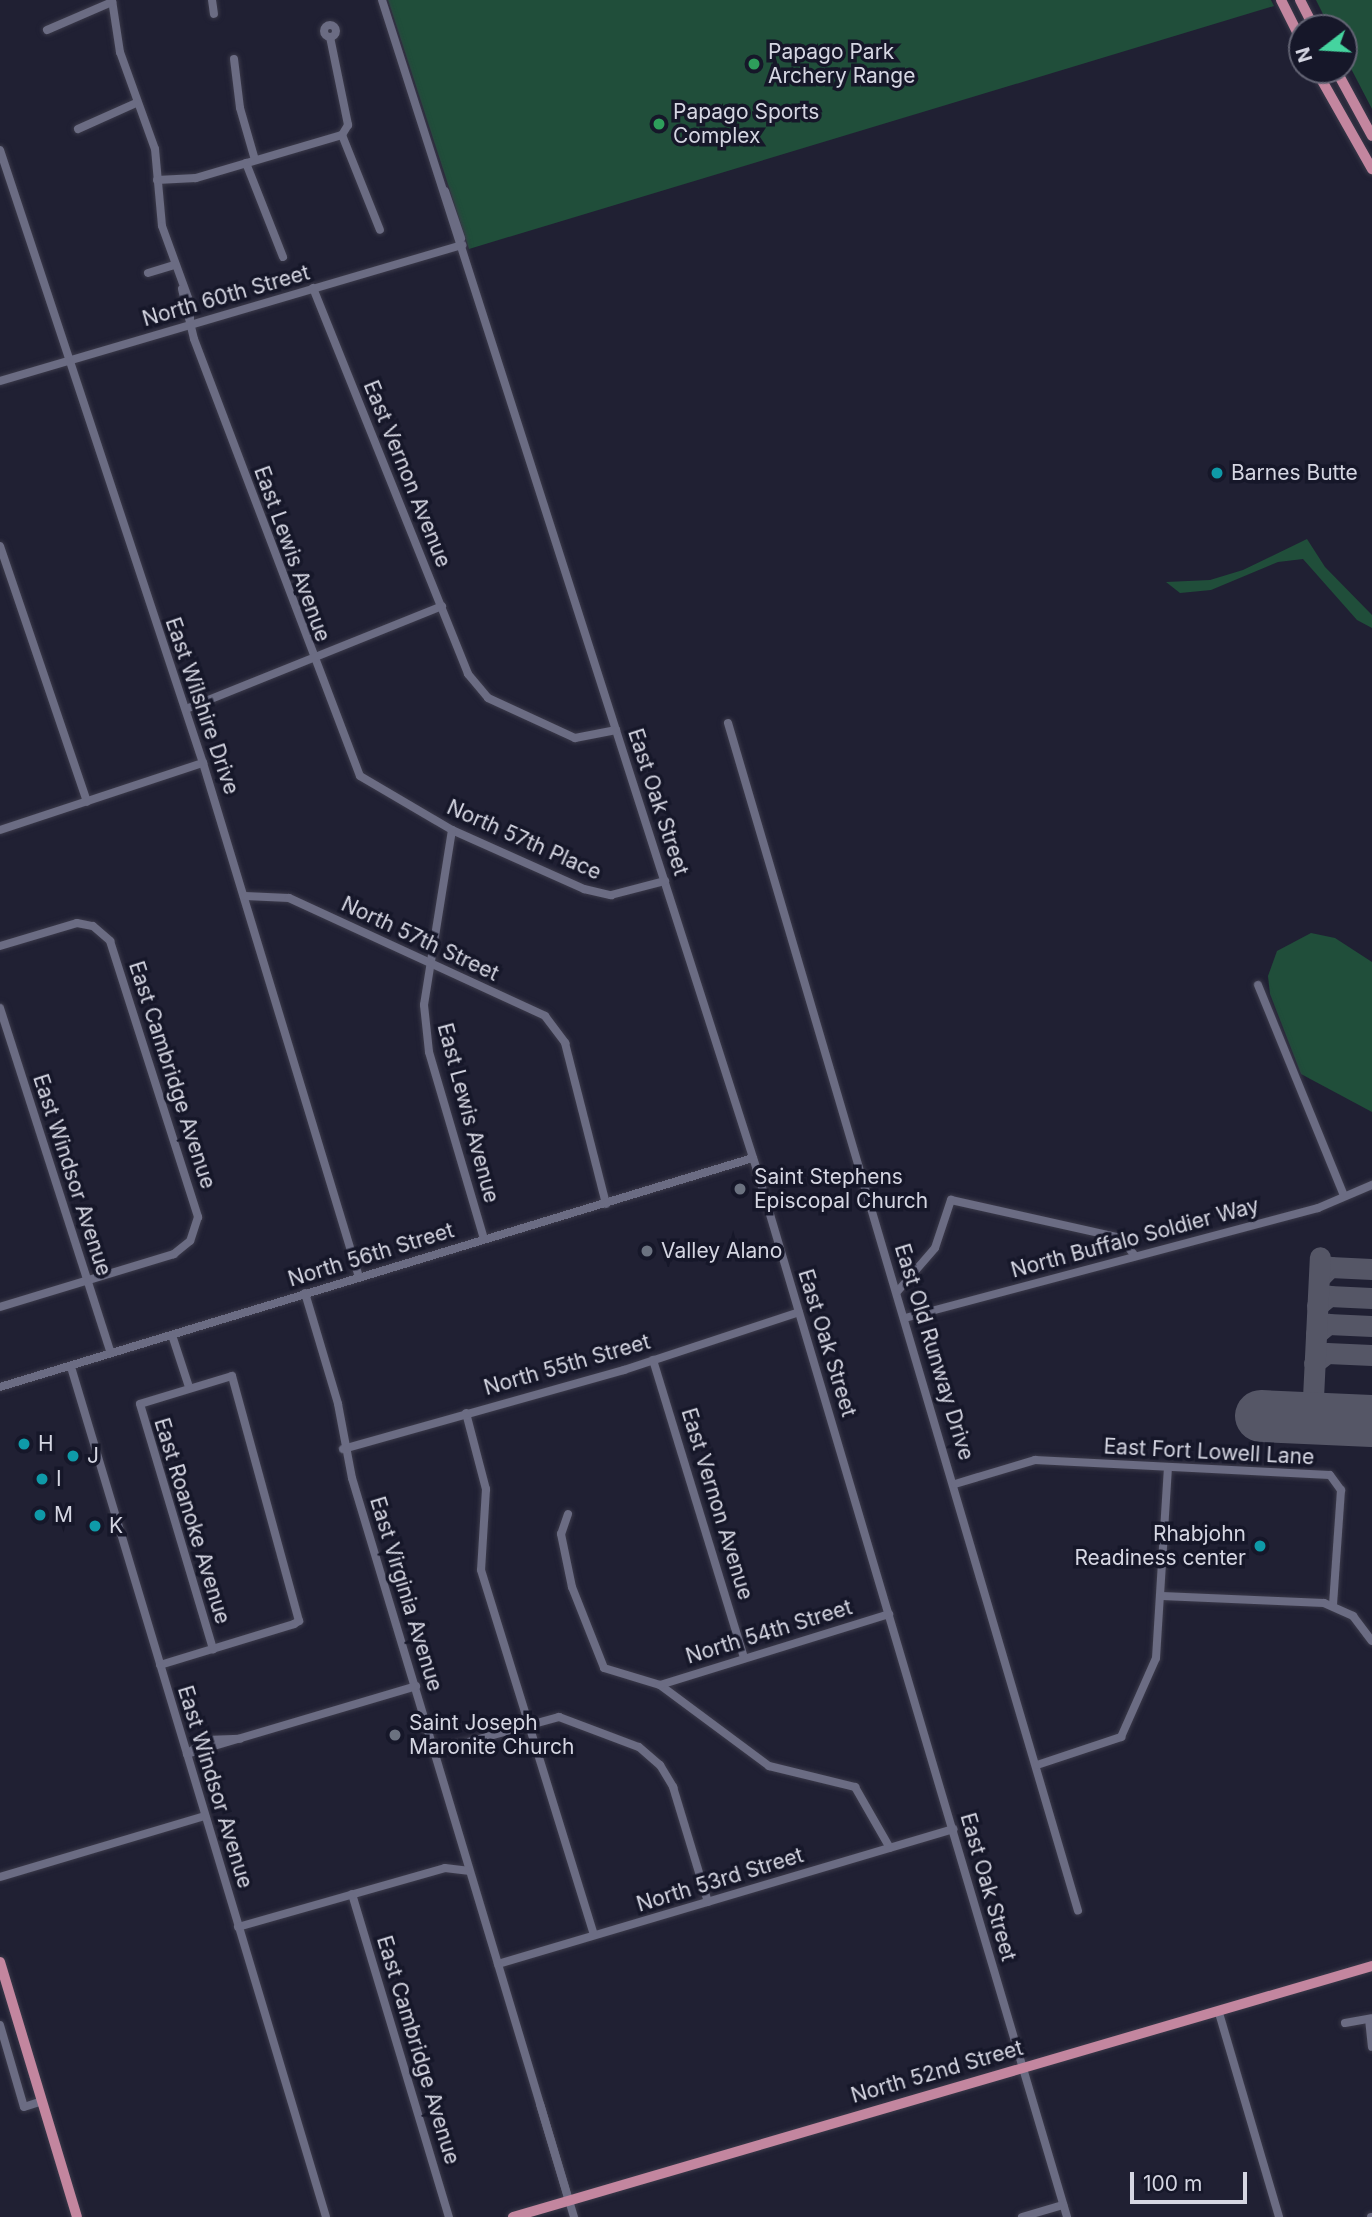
<!DOCTYPE html>
<style>
body{margin:0}
#map{position:relative;width:1372px;height:2217px;overflow:hidden;background:#202033;font-family:Inter,sans-serif}
div>[style]{position:absolute}
.green>*{inset:0;background:#204e3a}
.taxiway>*{height:21px;margin:-10.5px;padding:0 10.5px;transform-origin:10.5px;border-radius:10.5px;background:#555666}
.runway>*{height:52px;margin:-26px;padding:0 26px;transform-origin:26px;border-radius:26px;background:#555666}
.roads{filter:drop-shadow(0 0 2px #3b3a4a) drop-shadow(0 0 2px #3b3a4a)}
.minor>*{height:8px;margin:-4px;padding:0 4px;transform-origin:4px;border-radius:4px;background:#6b6c83}
.minor>.ring{margin:-4px;padding:0;box-sizing:content-box;background:none;border:8px solid #6b6c83;border-radius:50%}
.major>*{height:10px;margin:-5px;padding:0 5px;transform-origin:5px;border-radius:5px;background:#c3869f}
.dots>*{width:19px;height:19px;translate:-50% -50%;box-sizing:border-box;border:4px solid #161729;border-radius:50%}
span{translate:-50% -50%;white-space:nowrap;text-align:center;line-height:1.15;-webkit-text-stroke:7px #161729;paint-order:stroke}
.poi-label{font-size:21px;color:#d5d6e2}
.left{translate:0 -50%;text-align:left}
.right{translate:-100% -50%;text-align:right}
.street-label{font-size:21px;color:#d5d6e2}
.north{position:absolute;left:1288px;top:14px;width:70px;height:70px;box-sizing:border-box;background:#161729;border:2px solid #626373;border-radius:50%;rotate:253deg;font-size:19px;font-weight:700;line-height:28px;text-align:center;color:#d5d6e2}
.north::after{content:'';display:block;margin:auto;width:24px;height:32px;background:#45d49f;clip-path:polygon(50% 0,100% 100%,50% 72%,0 100%)}
.scale{position:absolute;left:1130px;top:2172px;width:117px;height:32px;box-sizing:border-box;border:4px solid #d5d6e2;border-top:0;padding-left:9px;font-size:21px;line-height:24px;white-space:nowrap;color:#d5d6e2;-webkit-text-stroke:5px #161729;paint-order:stroke}
</style>
<div id="map">
<div class="green">
<div style="clip-path:polygon(388px 0,1271px 0,1274px 6px,469px 249px)"></div>
<div style="clip-path:polygon(1316px 0,1372px 0,1372px 109px,1344px 55px,1344px 28px,1330px 28px)"></div>
<div style="clip-path:polygon(1307px 539px,1325px 567px,1372px 615px,1372px 628px,1357px 620px,1303px 559px,1278px 562px,1211px 590px,1180px 593px,1166px 582px,1210px 580px,1243px 570px)"></div>
<div style="clip-path:polygon(1311px 933px,1335px 938px,1372px 962px,1372px 1112px,1301px 1074px,1270px 994px,1268px 976px,1277px 951px)"></div>
</div>
<div class="taxiway">
<div style="left:1319px;top:1278px;width:16px;rotate:-45deg"></div>
<div style="left:1330px;top:1267px;width:42px;rotate:2.7deg"></div>
<div style="left:1317px;top:1306px;width:16px;rotate:-40deg"></div>
<div style="left:1329px;top:1296px;width:43px;rotate:2.7deg"></div>
<div style="left:1316px;top:1334px;width:16px;rotate:-40deg"></div>
<div style="left:1328px;top:1324px;width:44px;rotate:2.6deg"></div>
<div style="left:1314px;top:1363px;width:16px;rotate:-38deg"></div>
<div style="left:1327px;top:1353px;width:45px;rotate:2.5deg"></div>
<div style="left:1312px;top:1418px;width:161px;rotate:-87.2deg"></div>
</div>
<div class="runway">
<div style="left:1261px;top:1416px;width:111px;rotate:2.6deg"></div>
</div>
<div class="roads">
<div class="minor">
<div style="left:112px;top:0;width:53px;rotate:81.3deg"></div>
<div style="left:120px;top:52px;width:103px;rotate:70.2deg"></div>
<div style="left:155px;top:149px;width:77px;rotate:84.8deg"></div>
<div style="left:162px;top:226px;width:82px;rotate:70deg"></div>
<div style="left:190px;top:303px;width:21px;rotate:90deg"></div>
<div style="left:212px;top:0;width:14px;rotate:82deg"></div>
<div style="left:382px;top:0;width:1225px;rotate:72.23deg"></div>
<div style="left:756px;top:1167px;width:1095px;rotate:73.5deg"></div>
<div class="ring" style="left:324px;top:25px;width:4px;height:4px"></div>
<div style="left:47px;top:30px;width:71px;rotate:-23.3deg"></div>
<div style="left:330px;top:37px;width:90px;rotate:78.4deg"></div>
<div style="left:348px;top:125px;width:12px;rotate:121deg"></div>
<div style="left:342px;top:135px;width:102px;rotate:68.2deg"></div>
<div style="left:234px;top:59px;width:49px;rotate:83deg"></div>
<div style="left:240px;top:108px;width:54px;rotate:73.9deg"></div>
<div style="left:78px;top:129px;width:64px;rotate:-24.1deg"></div>
<div style="left:0;top:150px;width:646px;rotate:71.68deg"></div>
<div style="left:203px;top:763px;width:537px;rotate:73.12deg"></div>
<div style="left:246px;top:163px;width:101px;rotate:68.5deg"></div>
<div style="left:157px;top:180px;width:39px;rotate:-3deg"></div>
<div style="left:196px;top:178px;width:152px;rotate:-16.4deg"></div>
<div style="left:445px;top:191px;width:50px;rotate:71.2deg"></div>
<div style="left:148px;top:273px;width:27px;rotate:-17deg"></div>
<div style="left:313px;top:288px;width:416px;rotate:68.1deg"></div>
<div style="left:468px;top:674px;width:31px;rotate:50deg"></div>
<div style="left:488px;top:698px;width:96px;rotate:24.7deg"></div>
<div style="left:575px;top:738px;width:42px;rotate:-11deg"></div>
<div style="left:182px;top:289px;width:51px;rotate:76.5deg"></div>
<div style="left:194px;top:339px;width:467px;rotate:69.2deg"></div>
<div style="left:360px;top:776px;width:107px;rotate:30.4deg"></div>
<div style="left:452px;top:830px;width:145px;rotate:24.1deg"></div>
<div style="left:584px;top:889px;width:28px;rotate:13deg"></div>
<div style="left:611px;top:895px;width:56px;rotate:-14.5deg"></div>
<div style="left:0;top:381px;width:482px;rotate:-16.4deg"></div>
<div style="left:0;top:546px;width:270px;rotate:71.2deg"></div>
<div style="left:186px;top:709px;width:276px;rotate:-21.9deg"></div>
<div style="left:728px;top:723px;width:1238px;rotate:73.58deg"></div>
<div style="left:0;top:830px;width:214px;rotate:-18.3deg"></div>
<div style="left:452px;top:830px;width:177px;rotate:99.1deg"></div>
<div style="left:424px;top:1005px;width:47px;rotate:83.9deg"></div>
<div style="left:429px;top:1052px;width:195px;rotate:73.6deg"></div>
<div style="left:245px;top:896px;width:44px;rotate:2.6deg"></div>
<div style="left:289px;top:898px;width:282px;rotate:24.7deg"></div>
<div style="left:545px;top:1016px;width:34px;rotate:53deg"></div>
<div style="left:565px;top:1043px;width:166px;rotate:75.7deg"></div>
<div style="left:0;top:946px;width:80px;rotate:-16.6deg"></div>
<div style="left:77px;top:923px;width:16px;rotate:11deg"></div>
<div style="left:93px;top:926px;width:23px;rotate:41deg"></div>
<div style="left:110px;top:941px;width:290px;rotate:72.3deg"></div>
<div style="left:198px;top:1217px;width:25px;rotate:108deg"></div>
<div style="left:190px;top:1241px;width:21px;rotate:141deg"></div>
<div style="left:174px;top:1254px;width:182px;rotate:163.1deg"></div>
<div style="left:1258px;top:985px;width:228px;rotate:67.8deg"></div>
<div style="left:0;top:1008px;width:362px;rotate:72.2deg"></div>
<div style="left:897px;top:1292px;width:58px;rotate:-49.2deg"></div>
<div style="left:935px;top:1248px;width:51px;rotate:-71.6deg"></div>
<div style="left:951px;top:1200px;width:174px;rotate:12.6deg"></div>
<div style="left:1121px;top:1238px;width:23px;rotate:52deg"></div>
<div style="left:305px;top:1293px;width:116px;rotate:73.4deg"></div>
<div style="left:338px;top:1404px;width:75px;rotate:79.3deg"></div>
<div style="left:352px;top:1478px;width:772px;rotate:73.28deg"></div>
<div style="left:905px;top:1318px;width:427px;rotate:-14.9deg"></div>
<div style="left:1318px;top:1208px;width:59px;rotate:-23.1deg"></div>
<div style="left:172px;top:1335px;width:55px;rotate:71.9deg"></div>
<div style="left:653px;top:1360px;width:312px;rotate:73deg"></div>
<div style="left:71px;top:1367px;width:887px;rotate:73.3deg"></div>
<div style="left:0;top:1387px;width:787px;rotate:-16.92deg"></div>
<div style="left:466px;top:1413px;width:79px;rotate:75.3deg"></div>
<div style="left:486px;top:1489px;width:81px;rotate:93.5deg"></div>
<div style="left:481px;top:1570px;width:382px;rotate:72.8deg"></div>
<div style="left:343px;top:1449px;width:292px;rotate:-15.7deg"></div>
<div style="left:624px;top:1370px;width:184px;rotate:-18.3deg"></div>
<div style="left:955px;top:1484px;width:84px;rotate:-16.7deg"></div>
<div style="left:1035px;top:1460px;width:295px;rotate:2.9deg"></div>
<div style="left:1330px;top:1475px;width:19px;rotate:54deg"></div>
<div style="left:1341px;top:1490px;width:115px;rotate:94deg"></div>
<div style="left:568px;top:1514px;width:21px;rotate:109deg"></div>
<div style="left:561px;top:1534px;width:54px;rotate:78.3deg"></div>
<div style="left:572px;top:1587px;width:87px;rotate:68.4deg"></div>
<div style="left:604px;top:1668px;width:59px;rotate:16.9deg"></div>
<div style="left:660px;top:1685px;width:136px;rotate:36.6deg"></div>
<div style="left:769px;top:1766px;width:89px;rotate:13.7deg"></div>
<div style="left:855px;top:1787px;width:70px;rotate:60.2deg"></div>
<div style="left:1162px;top:1596px;width:162px;rotate:2.5deg"></div>
<div style="left:1324px;top:1603px;width:32px;rotate:24deg"></div>
<div style="left:1353px;top:1616px;width:31px;rotate:53deg"></div>
<div style="left:160px;top:1665px;width:140px;rotate:-17deg"></div>
<div style="left:294px;top:1624px;width:6px;rotate:-31deg"></div>
<div style="left:299px;top:1621px;width:254px;rotate:-105.3deg"></div>
<div style="left:232px;top:1376px;width:96px;rotate:163.1deg"></div>
<div style="left:140px;top:1404px;width:256px;rotate:73.4deg"></div>
<div style="left:660px;top:1685px;width:240px;rotate:-17.2deg"></div>
<div style="left:435px;top:1751px;width:129px;rotate:-15.3deg"></div>
<div style="left:559px;top:1717px;width:85px;rotate:20.6deg"></div>
<div style="left:639px;top:1747px;width:28px;rotate:41deg"></div>
<div style="left:660px;top:1765px;width:26px;rotate:59deg"></div>
<div style="left:673px;top:1787px;width:120px;rotate:73.1deg"></div>
<div style="left:187px;top:1754px;width:239px;rotate:-16.5deg"></div>
<div style="left:187px;top:1754px;width:24px;rotate:-36deg"></div>
<div style="left:206px;top:1740px;width:34px;rotate:-2deg"></div>
<div style="left:1037px;top:1765px;width:89px;rotate:-18.4deg"></div>
<div style="left:1121px;top:1737px;width:86px;rotate:-66.1deg"></div>
<div style="left:1156px;top:1658px;width:191px;rotate:-86.4deg"></div>
<div style="left:0;top:1877px;width:214px;rotate:-16.6deg"></div>
<div style="left:352px;top:1894px;width:337px;rotate:73.3deg"></div>
<div style="left:238px;top:1927px;width:215px;rotate:-15.9deg"></div>
<div style="left:445px;top:1868px;width:23px;rotate:7deg"></div>
<div style="left:498px;top:1964px;width:475px;rotate:-16.5deg"></div>
<div style="left:1219px;top:2013px;width:213px;rotate:73.6deg"></div>
<div style="left:1369px;top:2019px;width:28px;rotate:84deg"></div>
<div style="left:1345px;top:2023px;width:27px;rotate:-10deg"></div>
<div style="left:0;top:2025px;width:85px;rotate:73.7deg"></div>
<div style="left:24px;top:2107px;width:19px;rotate:-18deg"></div>
<div style="left:540px;top:2104px;width:98px;rotate:73.4deg"></div>
<div style="left:1022px;top:2217px;width:43px;rotate:-16.3deg"></div>
<div style="left:1371px;top:2217px;width:1px"></div>
</div>
<div class="major">
<div style="left:1281px;top:0;width:47px;rotate:63.4deg"></div>
<div style="left:1300px;top:0;width:31px;rotate:63deg"></div>
<div style="left:1316px;top:70px;width:114px;rotate:60.5deg"></div>
<div style="left:1336px;top:70px;width:75px;rotate:61.4deg"></div>
<div style="left:0;top:1962px;width:266px;rotate:73.2deg"></div>
<div style="left:513px;top:2217px;width:895px;rotate:-16.29deg"></div>
</div>
</div>
<div class="dots">
<div style="left:754px;top:64px;background:#2e9e5b"></div>
<div style="left:659px;top:124px;background:#2e9e5b"></div>
<div style="left:1217px;top:473px;background:#0f9aa8"></div>
<div style="left:740px;top:1189px;background:#6b7280"></div>
<div style="left:647px;top:1251px;background:#6b7280"></div>
<div style="left:24px;top:1444px;background:#0f9aa8"></div>
<div style="left:73px;top:1456px;background:#0f9aa8"></div>
<div style="left:42px;top:1479px;background:#0f9aa8"></div>
<div style="left:40px;top:1515px;background:#0f9aa8"></div>
<div style="left:95px;top:1526px;background:#0f9aa8"></div>
<div style="left:1260px;top:1546px;background:#0f9aa8"></div>
<div style="left:395px;top:1735px;background:#6b7280"></div>
</div>
<div class="poi-label">
<span class="left" style="left:768px;top:64px">Papago Park<br>Archery Range</span>
<span class="left" style="left:673px;top:124px">Papago Sports<br>Complex</span>
<span class="left" style="left:1231px;top:473px">Barnes Butte</span>
<span class="left" style="left:754px;top:1189px">Saint Stephens<br>Episcopal Church</span>
<span class="left" style="left:661px;top:1251px">Valley Alano</span>
<span class="left" style="left:38px;top:1444px">H</span>
<span class="left" style="left:87px;top:1456px">J</span>
<span class="left" style="left:56px;top:1479px">I</span>
<span class="left" style="left:54px;top:1515px">M</span>
<span class="left" style="left:109px;top:1526px">K</span>
<span class="right" style="left:1246px;top:1546px">Rhabjohn<br>Readiness center</span>
<span class="left" style="left:409px;top:1735px">Saint Joseph<br>Maronite Church</span>
</div>
<div class="street-label">
<span style="left:226px;top:296px;rotate:-16deg">North 60th Street</span>
<span style="left:407px;top:474px;rotate:68deg">East Vernon Avenue</span>
<span style="left:292px;top:554px;rotate:70deg">East Lewis Avenue</span>
<span style="left:202px;top:706px;rotate:71deg">East Wilshire Drive</span>
<span style="left:658px;top:802px;rotate:72deg">East Oak Street</span>
<span style="left:524px;top:840px;rotate:24deg">North 57th Place</span>
<span style="left:420px;top:939px;rotate:25deg">North 57th Street</span>
<span style="left:172px;top:1075px;rotate:72deg">East Cambridge Avenue</span>
<span style="left:468px;top:1113px;rotate:75deg">East Lewis Avenue</span>
<span style="left:72px;top:1175px;rotate:72deg">East Windsor Avenue</span>
<span style="left:1135px;top:1238px;rotate:-15deg">North Buffalo Soldier Way</span>
<span style="left:371px;top:1255px;rotate:-17deg">North 56th Street</span>
<span style="left:827px;top:1343px;rotate:73deg">East Oak Street</span>
<span style="left:934px;top:1352px;rotate:73deg">East Old Runway Drive</span>
<span style="left:567px;top:1365px;rotate:-16deg">North 55th Street</span>
<span style="left:1209px;top:1452px;rotate:3deg">East Fort Lowell Lane</span>
<span style="left:717px;top:1504px;rotate:73deg">East Vernon Avenue</span>
<span style="left:192px;top:1521px;rotate:73deg">East Roanoke Avenue</span>
<span style="left:406px;top:1594px;rotate:73deg">East Virginia Avenue</span>
<span style="left:769px;top:1632px;rotate:-17deg">North 54th Street</span>
<span style="left:215px;top:1787px;rotate:73deg">East Windsor Avenue</span>
<span style="left:720px;top:1880px;rotate:-17deg">North 53rd Street</span>
<span style="left:988px;top:1887px;rotate:74deg">East Oak Street</span>
<span style="left:418px;top:2050px;rotate:73deg">East Cambridge Avenue</span>
<span style="left:937px;top:2072px;rotate:-16deg">North 52nd Street</span>
</div>
<div class="north">N</div>
<div class="scale">100 m</div>
</div>
